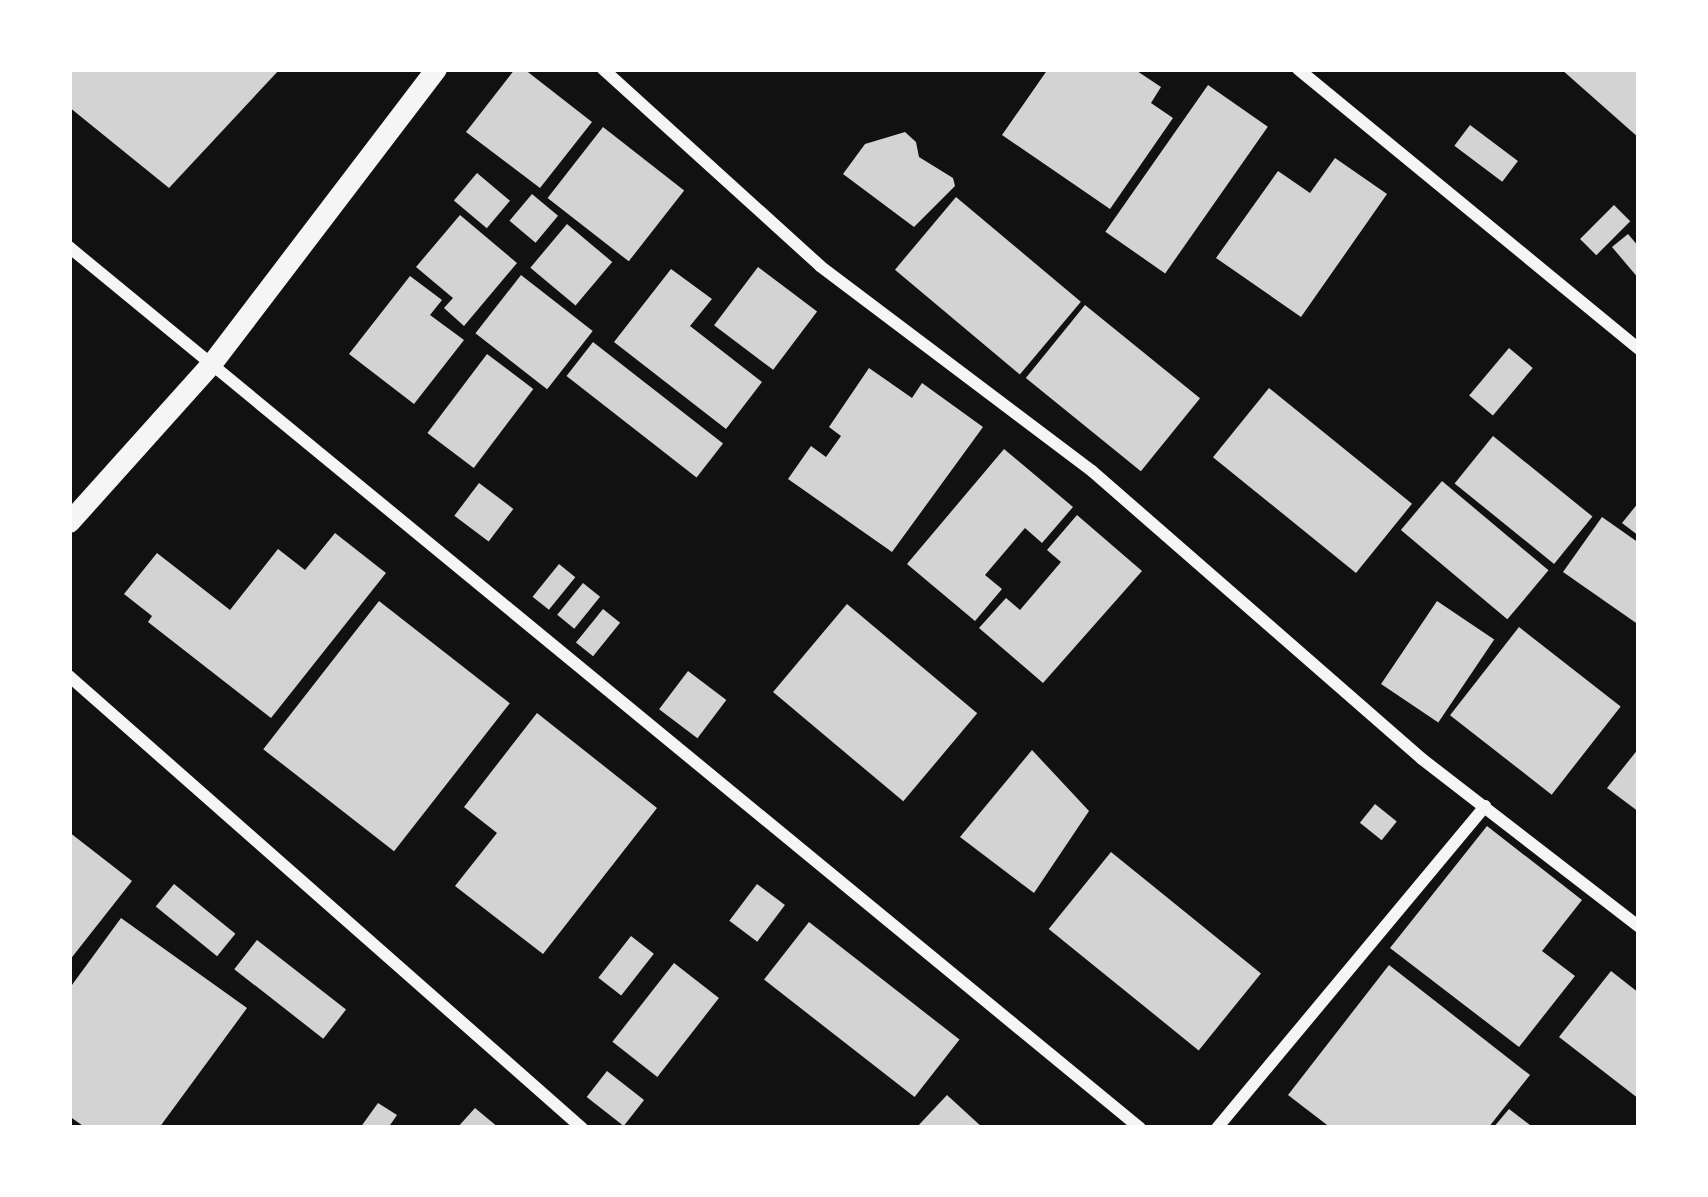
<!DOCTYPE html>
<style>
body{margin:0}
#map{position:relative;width:1708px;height:1197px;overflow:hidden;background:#111;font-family:"PT Sans",sans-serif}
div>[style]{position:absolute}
.building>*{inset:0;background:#d3d3d3;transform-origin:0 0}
.minor>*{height:12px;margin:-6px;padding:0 6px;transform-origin:6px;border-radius:6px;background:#f5f5f5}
.tertiary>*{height:21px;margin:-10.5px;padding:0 10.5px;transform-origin:10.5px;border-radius:10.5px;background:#f5f5f5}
span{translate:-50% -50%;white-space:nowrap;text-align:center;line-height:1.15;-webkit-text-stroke:10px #fff;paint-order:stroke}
.frame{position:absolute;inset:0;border:72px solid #fff;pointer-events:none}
</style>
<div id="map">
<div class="building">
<div style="clip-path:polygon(69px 69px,280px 69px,169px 188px,69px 107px)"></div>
<div style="clip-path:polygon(515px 69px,524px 69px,592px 122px,540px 188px,466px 132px)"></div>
<div style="clip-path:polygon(1048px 69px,1134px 69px,1161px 87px,1151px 103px,1173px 118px,1110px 209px,1002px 135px)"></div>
<div style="clip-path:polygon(1561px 69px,1639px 69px,1639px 138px)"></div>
<div style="left:1208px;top:85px;width:73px;height:179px;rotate:35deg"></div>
<div style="left:1470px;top:125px;width:60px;height:26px;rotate:37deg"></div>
<div style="left:603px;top:127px;width:103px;height:90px;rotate:38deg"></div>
<div style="clip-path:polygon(905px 132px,916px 142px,919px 157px,953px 178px,955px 186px,914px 227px,843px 174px,865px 144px)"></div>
<div style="clip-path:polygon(1335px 158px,1387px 194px,1301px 317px,1216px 258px,1278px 171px,1310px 193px)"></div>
<div style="left:477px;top:173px;width:43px;height:36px;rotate:40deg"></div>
<div style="left:532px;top:194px;width:34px;height:35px;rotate:40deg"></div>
<div style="left:956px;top:197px;width:163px;height:95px;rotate:40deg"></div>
<div style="left:1614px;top:205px;width:23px;height:48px;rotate:45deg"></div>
<div style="clip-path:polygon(460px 215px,517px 263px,464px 326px,444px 308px,453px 298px,416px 267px)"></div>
<div style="left:567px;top:224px;width:59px;height:57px;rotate:40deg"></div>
<div style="clip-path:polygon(1628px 234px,1639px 247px,1639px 279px,1612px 247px)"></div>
<div style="left:758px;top:267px;width:74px;height:73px;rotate:37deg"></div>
<div style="clip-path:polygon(671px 269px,712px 299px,690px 326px,762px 382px,726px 429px,614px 342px)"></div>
<div style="left:521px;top:275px;width:91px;height:74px;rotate:38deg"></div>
<div style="clip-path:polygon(410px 276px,442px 300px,430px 315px,464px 340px,414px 404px,349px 354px)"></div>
<div style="left:1085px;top:305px;width:148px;height:94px;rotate:39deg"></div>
<div style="left:593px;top:342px;width:165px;height:43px;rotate:38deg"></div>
<div style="left:1509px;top:348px;width:31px;height:62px;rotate:40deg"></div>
<div style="left:487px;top:354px;width:58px;height:99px;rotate:37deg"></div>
<div style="clip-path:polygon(869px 368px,912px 398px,922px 383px,983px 427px,892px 552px,788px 479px,811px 446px,826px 457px,841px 436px,829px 427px)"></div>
<div style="left:1269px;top:388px;width:184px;height:89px;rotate:39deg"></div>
<div style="left:1493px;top:436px;width:128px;height:61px;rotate:39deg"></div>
<div style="clip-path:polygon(1004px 449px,1073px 507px,1042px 543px,1025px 528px,985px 575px,1002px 589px,975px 621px,907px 564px)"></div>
<div style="left:1442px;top:481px;width:139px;height:64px;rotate:40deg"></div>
<div style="left:479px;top:483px;width:43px;height:41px;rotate:37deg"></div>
<div style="clip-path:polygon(1639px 502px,1639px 536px,1622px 523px)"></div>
<div style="clip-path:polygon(1077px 515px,1142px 571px,1043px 683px,979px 628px,1006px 598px,1020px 610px,1061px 562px,1047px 550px)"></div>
<div style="clip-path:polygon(1602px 517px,1639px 543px,1639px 625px,1563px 572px)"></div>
<div style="clip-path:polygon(335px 533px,386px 573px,271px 718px,148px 622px,152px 616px,124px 594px,157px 553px,230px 610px,278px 549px,305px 570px)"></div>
<div style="left:559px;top:564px;width:21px;height:42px;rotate:39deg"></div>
<div style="left:583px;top:583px;width:22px;height:41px;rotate:39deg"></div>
<div style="left:379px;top:601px;width:166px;height:188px;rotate:38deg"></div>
<div style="left:1437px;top:601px;width:69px;height:100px;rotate:34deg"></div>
<div style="left:847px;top:604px;width:170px;height:115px;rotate:40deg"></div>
<div style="left:603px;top:609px;width:22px;height:43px;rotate:39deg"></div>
<div style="left:1519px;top:627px;width:129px;height:112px;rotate:38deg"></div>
<div style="left:688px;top:671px;width:48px;height:48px;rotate:37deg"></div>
<div style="clip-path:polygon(537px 713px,657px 808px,543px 954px,455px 886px,497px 833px,464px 807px)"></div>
<div style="clip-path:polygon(1639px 748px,1639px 812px,1607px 788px)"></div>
<div style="clip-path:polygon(1032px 750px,1089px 811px,1034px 893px,960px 837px)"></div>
<div style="left:1375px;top:804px;width:28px;height:24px;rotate:39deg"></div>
<div style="clip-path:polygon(1487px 826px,1582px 900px,1542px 951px,1575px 976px,1519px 1047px,1390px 948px)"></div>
<div style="clip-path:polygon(69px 832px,132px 881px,69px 961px)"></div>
<div style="left:1111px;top:852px;width:193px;height:99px;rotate:39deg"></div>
<div style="left:174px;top:884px;width:79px;height:29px;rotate:39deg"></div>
<div style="left:757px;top:884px;width:35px;height:46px;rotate:37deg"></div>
<div style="clip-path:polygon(121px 918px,247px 1008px,159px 1128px,86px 1128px,69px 1116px,69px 989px)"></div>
<div style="left:809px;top:922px;width:191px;height:73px;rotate:38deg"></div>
<div style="left:631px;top:936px;width:29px;height:53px;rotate:38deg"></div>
<div style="left:257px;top:940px;width:113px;height:37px;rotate:38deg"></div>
<div style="left:674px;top:963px;width:57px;height:100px;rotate:38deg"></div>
<div style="clip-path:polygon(1389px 965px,1530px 1075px,1488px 1128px,1331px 1128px,1288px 1095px)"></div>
<div style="clip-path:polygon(1611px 971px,1639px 993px,1639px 1099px,1559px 1037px)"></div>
<div style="left:607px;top:1071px;width:47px;height:33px;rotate:38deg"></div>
<div style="clip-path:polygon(947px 1095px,983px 1128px,916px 1128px)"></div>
<div style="clip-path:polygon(378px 1103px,397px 1115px,388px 1128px,360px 1128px)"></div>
<div style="clip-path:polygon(475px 1108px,499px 1128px,457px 1128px)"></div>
<div style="clip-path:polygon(1509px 1109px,1534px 1128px,1493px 1128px)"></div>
</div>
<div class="minor">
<div style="left:603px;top:69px;width:293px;rotate:42.2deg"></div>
<div style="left:820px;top:266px;width:341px;rotate:37deg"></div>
<div style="left:1092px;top:471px;width:438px;rotate:41.1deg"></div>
<div style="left:1422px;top:759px;width:274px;rotate:37.7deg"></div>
<div style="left:1298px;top:69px;width:441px;rotate:39.4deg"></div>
<div style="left:69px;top:247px;width:1387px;rotate:39.44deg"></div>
<div style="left:69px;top:676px;width:684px;rotate:41.38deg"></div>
<div style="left:1217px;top:1128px;width:419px;rotate:-50.2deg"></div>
</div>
<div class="tertiary">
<div style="left:69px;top:522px;width:212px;rotate:-48.1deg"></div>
<div style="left:211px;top:364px;width:371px;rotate:-52.7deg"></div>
</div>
<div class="frame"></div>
</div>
